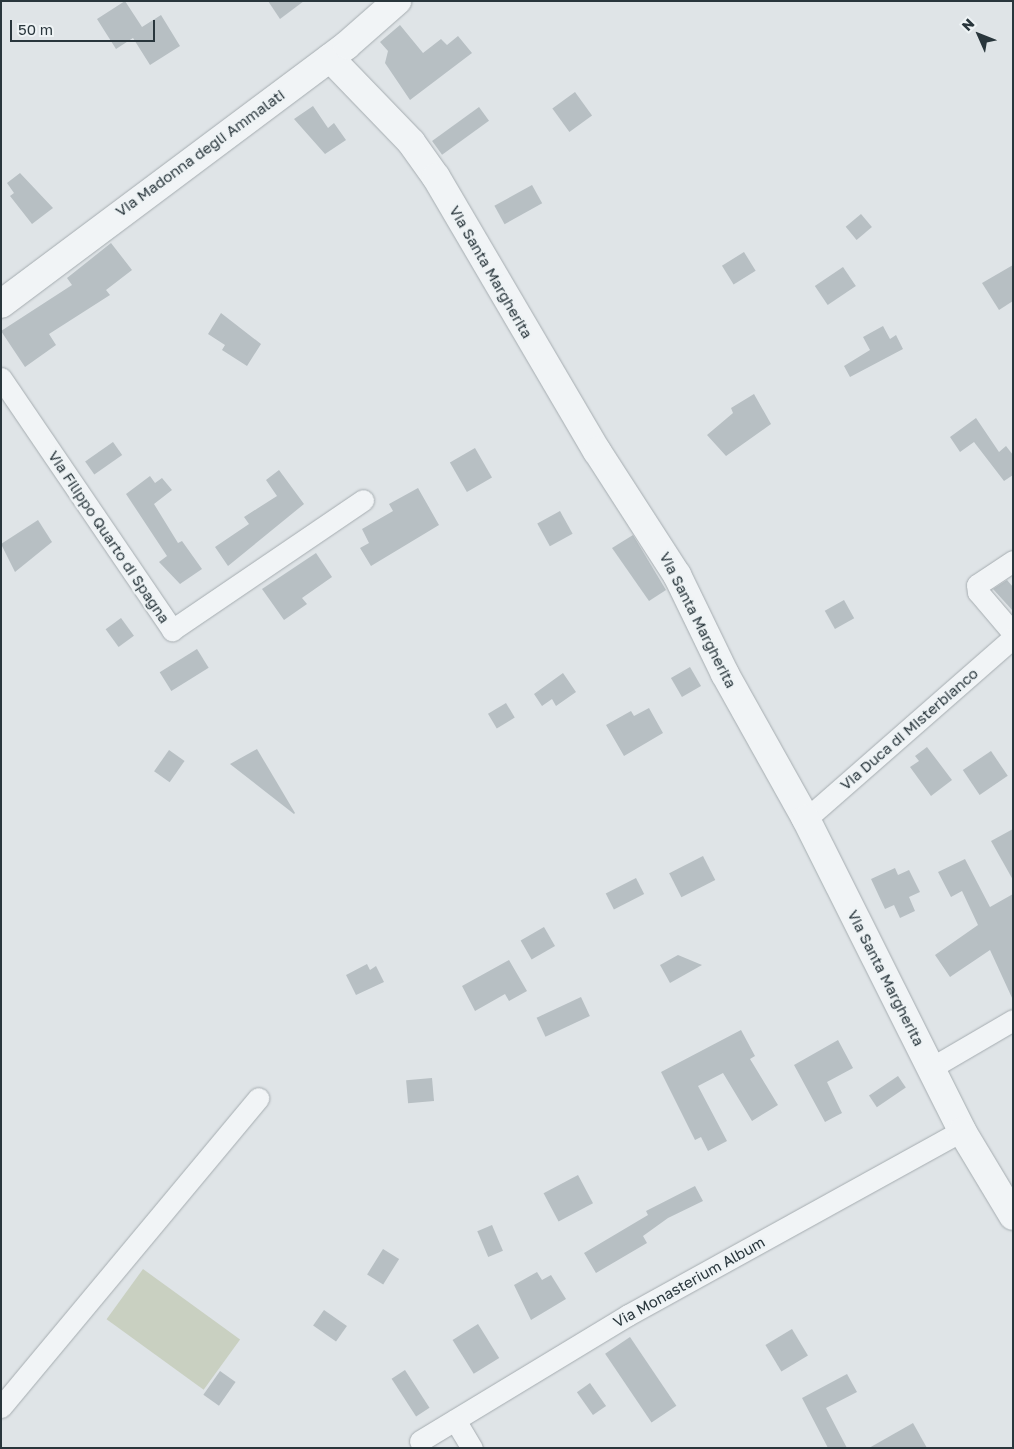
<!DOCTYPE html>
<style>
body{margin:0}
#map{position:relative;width:1014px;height:1449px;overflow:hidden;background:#dfe4e7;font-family:"Golos Text",sans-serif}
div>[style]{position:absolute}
.green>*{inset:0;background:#c9d0c1;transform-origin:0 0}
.building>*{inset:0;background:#b7bfc3;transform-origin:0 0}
.roads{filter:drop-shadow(0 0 1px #a5acb0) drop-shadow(0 0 1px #a5acb0)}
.minor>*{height:21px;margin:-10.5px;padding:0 10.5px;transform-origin:10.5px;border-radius:10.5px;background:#f1f4f6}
.tertiary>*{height:28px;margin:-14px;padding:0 14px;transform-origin:14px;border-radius:14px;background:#f1f4f6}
span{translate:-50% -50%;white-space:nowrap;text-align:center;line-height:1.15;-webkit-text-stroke:4.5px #eef3f5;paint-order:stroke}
.street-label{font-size:15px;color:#29363c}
.frame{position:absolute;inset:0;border:2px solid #29363c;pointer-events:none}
.north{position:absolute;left:954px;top:10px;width:50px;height:50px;-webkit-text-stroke:4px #eef3f5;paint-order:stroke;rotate:314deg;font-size:14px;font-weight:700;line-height:20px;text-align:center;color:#29363c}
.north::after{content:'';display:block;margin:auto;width:18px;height:22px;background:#29363c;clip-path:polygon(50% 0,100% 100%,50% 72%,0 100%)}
.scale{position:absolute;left:10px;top:20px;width:145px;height:22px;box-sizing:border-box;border:2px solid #29363c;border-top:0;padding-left:6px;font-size:15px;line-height:18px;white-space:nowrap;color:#29363c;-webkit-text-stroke:4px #eef3f5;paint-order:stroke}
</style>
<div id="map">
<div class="green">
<div style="left:143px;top:1269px;width:120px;height:62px;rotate:36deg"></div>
</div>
<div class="building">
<div style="clip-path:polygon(125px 1px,142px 27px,161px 15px,180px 46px,150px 65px,133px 38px,116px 49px,97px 19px)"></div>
<div style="clip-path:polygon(268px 1px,304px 1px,280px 19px)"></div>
<div style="clip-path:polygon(400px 25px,423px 53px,441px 39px,447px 45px,458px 36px,472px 53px,410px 100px,385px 63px,388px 51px,380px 42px)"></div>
<div style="left:575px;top:92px;width:29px;height:28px;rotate:54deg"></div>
<div style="clip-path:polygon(313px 106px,328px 128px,334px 123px,346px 140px,325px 154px,294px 119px)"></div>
<div style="left:479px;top:107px;width:17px;height:58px;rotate:54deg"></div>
<div style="clip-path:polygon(20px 173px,53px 208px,32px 224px,10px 196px,14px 193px,7px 183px)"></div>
<div style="left:532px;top:185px;width:21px;height:43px;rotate:61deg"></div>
<div style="left:861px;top:214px;width:17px;height:20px;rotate:50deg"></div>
<div style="clip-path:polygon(111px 243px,132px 270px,106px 290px,110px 295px,49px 334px,56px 345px,25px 367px,1px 331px,72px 285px,67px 278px)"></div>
<div style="left:744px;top:252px;width:22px;height:26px;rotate:58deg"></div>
<div style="clip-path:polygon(1013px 265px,1013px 301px,999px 310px,982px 283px)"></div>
<div style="left:843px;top:267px;width:23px;height:34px;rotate:56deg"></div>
<div style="clip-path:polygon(221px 313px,261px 344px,247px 366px,222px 350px,225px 345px,208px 334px)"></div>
<div style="clip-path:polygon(883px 326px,890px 339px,896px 335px,903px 349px,850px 377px,844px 366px,870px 350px,863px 337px)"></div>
<div style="clip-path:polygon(754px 394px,771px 424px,726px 456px,707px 435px,733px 413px,731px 408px)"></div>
<div style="clip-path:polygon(976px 418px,999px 452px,1006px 446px,1013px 455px,1013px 475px,1004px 481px,974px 442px,960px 452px,950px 437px)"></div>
<div style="left:113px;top:442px;width:16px;height:34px;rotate:55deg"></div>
<div style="left:475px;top:448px;width:34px;height:29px;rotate:60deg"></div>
<div style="clip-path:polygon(279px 470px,304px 504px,228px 566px,215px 547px,249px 524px,244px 517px,277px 496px,266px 480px)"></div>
<div style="clip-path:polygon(150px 476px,155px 483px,162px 478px,172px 490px,154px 504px,178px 543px,182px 541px,202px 569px,180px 584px,159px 562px,167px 556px,126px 494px)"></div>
<div style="clip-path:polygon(418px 488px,439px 525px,371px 566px,360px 548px,369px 543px,362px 529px,393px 511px,389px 504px)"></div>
<div style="left:560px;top:511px;width:26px;height:26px;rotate:61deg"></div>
<div style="clip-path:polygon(38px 520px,52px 542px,15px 572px,1px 544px)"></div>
<div style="clip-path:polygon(633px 535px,666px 590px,649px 601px,612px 548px)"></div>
<div style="clip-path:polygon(316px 553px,332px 577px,302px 598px,307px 604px,284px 620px,262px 589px)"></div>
<div style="clip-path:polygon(1007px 580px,1013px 587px,1013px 611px,993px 589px)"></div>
<div style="left:844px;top:600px;width:21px;height:22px;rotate:61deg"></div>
<div style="left:121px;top:618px;width:22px;height:19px;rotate:54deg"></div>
<div style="left:197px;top:649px;width:22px;height:44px;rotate:58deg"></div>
<div style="left:690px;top:667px;width:22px;height:22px;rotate:60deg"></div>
<div style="clip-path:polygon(563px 673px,576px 692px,556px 706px,552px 699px,542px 706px,534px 694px)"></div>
<div style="left:506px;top:703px;width:17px;height:21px;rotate:59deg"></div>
<div style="clip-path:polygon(649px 708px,663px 733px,624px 756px,606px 725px,631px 711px,634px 716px)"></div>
<div style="clip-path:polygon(927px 747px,952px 780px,931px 796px,910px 767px,919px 761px,915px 756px)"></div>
<div style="clip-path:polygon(257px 749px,295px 813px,294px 814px,230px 764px)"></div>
<div style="left:169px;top:750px;width:19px;height:26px;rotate:35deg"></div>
<div style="left:991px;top:751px;width:30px;height:34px;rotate:56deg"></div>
<div style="clip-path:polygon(1013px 829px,1013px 880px,991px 841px)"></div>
<div style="left:703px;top:856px;width:27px;height:38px;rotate:63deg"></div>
<div style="clip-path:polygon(965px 859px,990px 907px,1013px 894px,1013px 1000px,990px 950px,950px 977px,935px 955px,978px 925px,962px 891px,951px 897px,938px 872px)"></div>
<div style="clip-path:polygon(895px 868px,898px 875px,909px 870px,920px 892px,909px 897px,915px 911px,900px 918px,894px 905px,885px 909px,871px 879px)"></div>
<div style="left:636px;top:878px;width:18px;height:34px;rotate:63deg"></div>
<div style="left:544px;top:927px;width:22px;height:27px;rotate:60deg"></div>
<div style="clip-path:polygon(678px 955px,702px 965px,670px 983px,660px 965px)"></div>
<div style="clip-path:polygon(509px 960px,527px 991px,509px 1001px,505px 994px,475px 1011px,462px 986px)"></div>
<div style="clip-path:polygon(367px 964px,370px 970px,376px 966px,384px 982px,356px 995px,346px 975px)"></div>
<div style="left:581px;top:997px;width:21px;height:49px;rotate:65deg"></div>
<div style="clip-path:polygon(741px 1030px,755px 1056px,750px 1059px,778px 1105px,752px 1121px,723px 1073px,698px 1086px,727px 1141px,708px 1151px,701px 1137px,695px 1140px,661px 1072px)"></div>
<div style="clip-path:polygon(838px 1040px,853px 1068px,827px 1082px,842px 1113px,825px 1122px,794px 1065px)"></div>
<div style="left:898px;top:1076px;width:14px;height:35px;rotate:56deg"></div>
<div style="left:432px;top:1078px;width:23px;height:26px;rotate:85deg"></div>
<div style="left:578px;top:1175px;width:32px;height:39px;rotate:62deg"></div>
<div style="clip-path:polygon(695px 1186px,703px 1201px,668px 1218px,643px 1236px,647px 1243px,596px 1273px,584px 1253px,648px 1215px,646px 1211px)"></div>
<div style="left:492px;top:1225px;width:28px;height:16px;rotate:67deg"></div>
<div style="left:383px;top:1249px;width:19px;height:30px;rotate:32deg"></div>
<div style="clip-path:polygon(537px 1272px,542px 1280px,551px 1275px,566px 1299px,531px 1320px,514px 1285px)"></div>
<div style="left:324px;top:1310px;width:28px;height:19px;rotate:35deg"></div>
<div style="left:478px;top:1324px;width:40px;height:30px;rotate:58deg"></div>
<div style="left:792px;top:1329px;width:31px;height:31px;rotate:59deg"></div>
<div style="left:630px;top:1337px;width:83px;height:30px;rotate:56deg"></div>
<div style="left:405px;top:1370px;width:45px;height:16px;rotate:57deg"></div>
<div style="left:220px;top:1371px;width:19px;height:29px;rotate:35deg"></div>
<div style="clip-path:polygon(847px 1374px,857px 1392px,826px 1408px,847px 1448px,828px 1448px,802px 1398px)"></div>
<div style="left:590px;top:1383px;width:28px;height:16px;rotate:55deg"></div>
<div style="clip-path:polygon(913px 1423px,927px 1448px,869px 1448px)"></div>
</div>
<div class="roads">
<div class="minor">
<div style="left:1px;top:378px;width:305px;rotate:55.8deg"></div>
<div style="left:172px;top:630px;width:231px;rotate:-34.2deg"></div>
<div style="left:1013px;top:561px;width:43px;rotate:146.3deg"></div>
<div style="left:977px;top:585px;width:7px;rotate:82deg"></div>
<div style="left:978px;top:592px;width:54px;rotate:49.5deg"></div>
<div style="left:806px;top:819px;width:275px;rotate:-41.2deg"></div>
<div style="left:931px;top:1068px;width:95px;rotate:-30.3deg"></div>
<div style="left:1px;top:1407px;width:402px;rotate:-50.2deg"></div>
<div style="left:455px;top:1420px;width:33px;rotate:59deg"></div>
<div style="left:420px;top:1441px;width:243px;rotate:-31.2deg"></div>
<div style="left:628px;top:1315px;width:381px;rotate:-28.9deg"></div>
</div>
<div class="tertiary">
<div style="left:330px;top:58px;width:117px;rotate:46deg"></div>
<div style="left:411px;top:142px;width:43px;rotate:54.5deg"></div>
<div style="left:436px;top:177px;width:318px;rotate:59.6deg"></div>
<div style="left:597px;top:451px;width:148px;rotate:57.2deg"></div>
<div style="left:677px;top:575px;width:110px;rotate:64.1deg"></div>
<div style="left:725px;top:674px;width:166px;rotate:60.8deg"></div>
<div style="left:806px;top:819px;width:349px;rotate:63.4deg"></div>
<div style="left:962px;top:1131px;width:99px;rotate:59deg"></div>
<div style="left:1px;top:304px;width:432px;rotate:-36.8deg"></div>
<div style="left:347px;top:45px;width:67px;rotate:-41.3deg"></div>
</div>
</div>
<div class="street-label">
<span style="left:200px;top:153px;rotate:-36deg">Via Madonna degli Ammalati</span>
<span style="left:491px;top:272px;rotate:60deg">Via Santa Margherita</span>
<span style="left:109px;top:537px;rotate:56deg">Via Filippo Quarto di Spagna</span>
<span style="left:698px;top:620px;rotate:63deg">Via Santa Margherita</span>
<span style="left:909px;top:729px;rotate:-41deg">Via Duca di Misterbianco</span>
<span style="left:886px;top:978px;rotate:63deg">Via Santa Margherita</span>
<span style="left:689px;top:1282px;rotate:-29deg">Via Monasterium Album</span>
</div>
<div class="frame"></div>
<div class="north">N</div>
<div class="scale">50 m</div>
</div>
